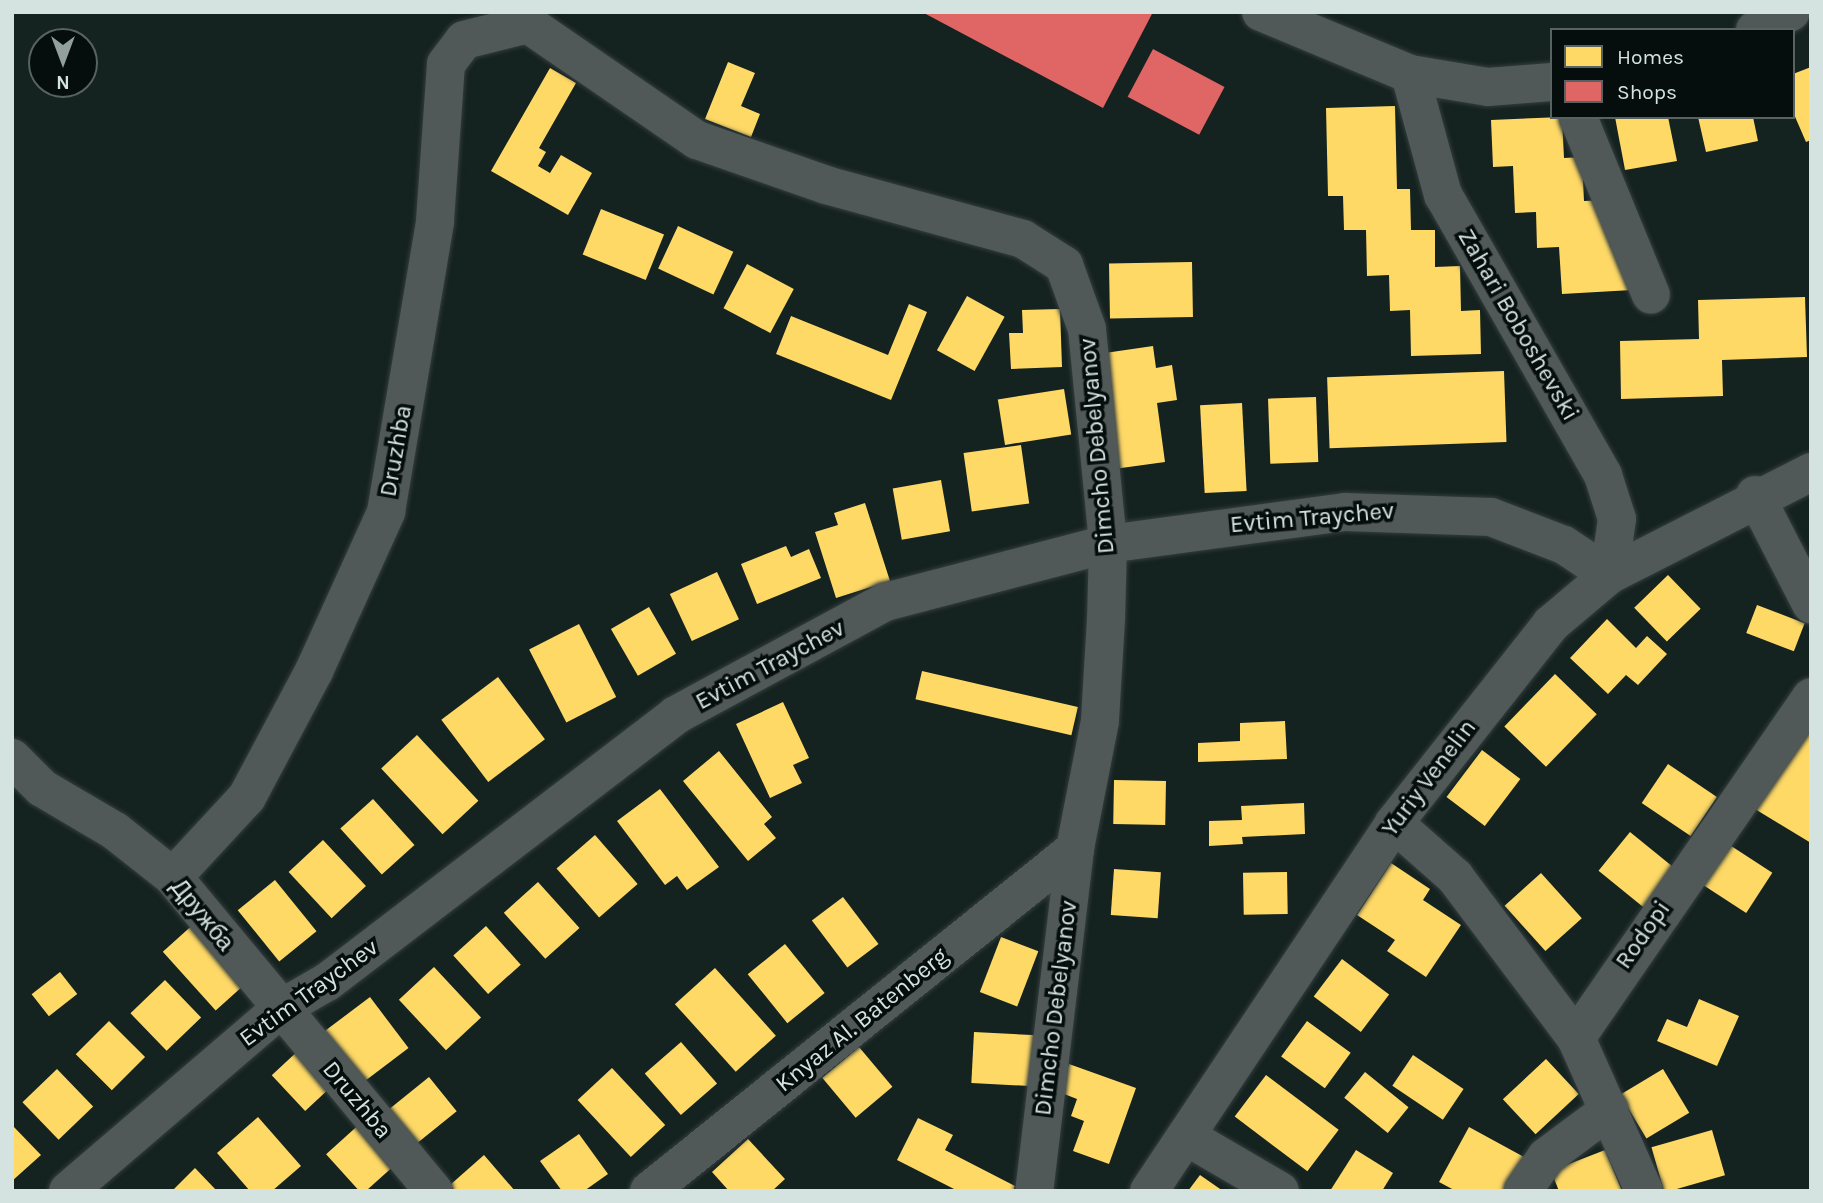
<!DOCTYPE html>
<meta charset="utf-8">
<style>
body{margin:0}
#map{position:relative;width:1823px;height:1203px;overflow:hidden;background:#142220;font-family:Karla,sans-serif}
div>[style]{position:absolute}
.homes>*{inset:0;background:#ffd966;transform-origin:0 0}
.shops>*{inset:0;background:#e06666;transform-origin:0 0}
.roads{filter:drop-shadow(0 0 2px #343e3d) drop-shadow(0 0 2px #343e3d)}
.minor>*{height:38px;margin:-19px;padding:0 19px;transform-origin:19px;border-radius:19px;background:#505957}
span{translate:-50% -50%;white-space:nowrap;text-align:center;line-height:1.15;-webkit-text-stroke:7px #050e0d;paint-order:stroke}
.street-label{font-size:24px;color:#d4e3e0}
.frame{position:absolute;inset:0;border:14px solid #d4e3e0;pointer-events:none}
.legend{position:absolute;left:1550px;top:28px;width:245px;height:91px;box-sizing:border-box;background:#050e0d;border:2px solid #586361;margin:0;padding:9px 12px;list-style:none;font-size:21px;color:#d4e3e0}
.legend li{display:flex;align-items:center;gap:14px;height:35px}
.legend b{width:35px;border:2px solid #586361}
.north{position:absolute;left:28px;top:28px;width:70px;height:70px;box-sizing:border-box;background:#050e0d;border:2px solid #586361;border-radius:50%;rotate:180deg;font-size:19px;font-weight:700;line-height:28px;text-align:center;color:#d4e3e0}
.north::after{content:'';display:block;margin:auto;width:24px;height:32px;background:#919f9d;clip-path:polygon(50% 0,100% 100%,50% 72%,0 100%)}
</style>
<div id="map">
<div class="homes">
<div style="clip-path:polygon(728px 62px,755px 73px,741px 106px,760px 114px,751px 137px,705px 119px)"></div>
<div style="clip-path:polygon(1811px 67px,1811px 140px,1806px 142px,1793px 112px,1793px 74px)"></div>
<div style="clip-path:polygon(550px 68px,576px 83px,539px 148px,546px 152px,538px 166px,550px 173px,561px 155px,592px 173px,568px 215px,491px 171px)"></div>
<div style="clip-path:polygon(1395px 106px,1397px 189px,1410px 189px,1411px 230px,1435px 230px,1435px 267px,1460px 266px,1461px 311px,1480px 310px,1481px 354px,1411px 356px,1410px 310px,1390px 311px,1389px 275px,1367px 276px,1366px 230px,1344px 230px,1343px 196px,1328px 196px,1326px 108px)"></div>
<div style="clip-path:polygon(1562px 117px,1564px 158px,1582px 157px,1584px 201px,1608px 200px,1610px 247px,1630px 246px,1632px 290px,1562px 294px,1559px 247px,1537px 248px,1536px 212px,1515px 213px,1513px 166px,1493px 167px,1491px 120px)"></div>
<div style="clip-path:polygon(1615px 117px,1668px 117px,1677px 161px,1625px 170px)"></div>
<div style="clip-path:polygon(1698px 117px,1753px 117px,1758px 141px,1706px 152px)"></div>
<div style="left:601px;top:209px;width:68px;height:49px;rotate:22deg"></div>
<div style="left:678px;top:226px;width:61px;height:47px;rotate:25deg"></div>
<div style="left:1192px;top:262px;width:55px;height:83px;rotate:89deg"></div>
<div style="left:747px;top:264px;width:53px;height:50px;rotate:28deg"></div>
<div style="left:967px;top:296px;width:43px;height:62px;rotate:29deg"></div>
<div style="clip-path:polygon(1805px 297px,1807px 357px,1722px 360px,1723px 396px,1621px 399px,1620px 341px,1699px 339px,1698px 300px)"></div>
<div style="clip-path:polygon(909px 304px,927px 312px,891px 400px,776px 354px,791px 316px,888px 355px)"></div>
<div style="clip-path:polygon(1060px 309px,1062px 367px,1011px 369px,1009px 333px,1023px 333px,1022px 310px)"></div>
<div style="clip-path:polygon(1153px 346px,1156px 368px,1172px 365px,1177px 400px,1157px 403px,1165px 462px,1114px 469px,1098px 354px)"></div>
<div style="left:1504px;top:371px;width:71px;height:177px;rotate:88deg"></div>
<div style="left:1064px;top:389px;width:46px;height:67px;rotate:81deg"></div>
<div style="left:1316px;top:397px;width:65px;height:48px;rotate:88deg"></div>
<div style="left:1242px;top:403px;width:88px;height:42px;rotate:87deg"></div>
<div style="left:1021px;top:445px;width:59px;height:58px;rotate:82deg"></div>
<div style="left:941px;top:480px;width:52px;height:49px;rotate:80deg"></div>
<div style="clip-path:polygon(865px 503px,890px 581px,836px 598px,815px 532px,838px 525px,834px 513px)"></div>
<div style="clip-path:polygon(786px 546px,791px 557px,809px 549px,821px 578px,757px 604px,741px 564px)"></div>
<div style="left:717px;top:572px;width:52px;height:52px;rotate:65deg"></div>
<div style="left:1668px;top:575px;width:47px;height:47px;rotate:46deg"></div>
<div style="left:1757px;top:605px;width:51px;height:30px;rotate:21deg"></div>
<div style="left:649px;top:607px;width:54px;height:44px;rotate:60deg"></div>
<div style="clip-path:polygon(1607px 619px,1636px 648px,1647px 636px,1667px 654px,1638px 685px,1626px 675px,1608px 694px,1570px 658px)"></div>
<div style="left:579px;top:624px;width:82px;height:56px;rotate:63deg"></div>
<div style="left:922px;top:671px;width:160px;height:29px;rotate:13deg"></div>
<div style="left:1555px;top:674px;width:58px;height:73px;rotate:44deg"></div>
<div style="left:498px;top:677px;width:78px;height:71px;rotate:53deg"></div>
<div style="clip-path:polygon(783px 702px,809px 758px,793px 765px,802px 783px,770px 798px,736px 724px)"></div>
<div style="clip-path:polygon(1285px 721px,1287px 759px,1198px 762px,1198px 743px,1240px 741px,1240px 723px)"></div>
<div style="clip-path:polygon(1811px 723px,1811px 843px,1750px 806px)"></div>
<div style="left:417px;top:735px;width:90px;height:49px;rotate:47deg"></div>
<div style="left:1482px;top:750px;width:48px;height:59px;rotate:37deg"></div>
<div style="clip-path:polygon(719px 751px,772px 817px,764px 824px,776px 838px,748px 861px,683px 781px)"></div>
<div style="left:1668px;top:764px;width:59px;height:47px;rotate:34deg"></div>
<div style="left:1114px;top:780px;width:52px;height:44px;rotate:1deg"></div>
<div style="clip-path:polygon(660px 789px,719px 867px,687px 890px,677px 876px,665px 885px,617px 821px)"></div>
<div style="left:373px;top:799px;width:62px;height:44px;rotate:48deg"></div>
<div style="clip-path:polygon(1304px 803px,1305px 834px,1242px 837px,1243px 844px,1209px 846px,1209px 821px,1242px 820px,1241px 806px)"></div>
<div style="left:1630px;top:832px;width:59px;height:50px;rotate:39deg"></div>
<div style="left:595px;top:835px;width:65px;height:51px;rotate:49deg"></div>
<div style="left:323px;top:840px;width:63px;height:47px;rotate:47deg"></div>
<div style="left:1722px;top:840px;width:60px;height:48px;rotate:33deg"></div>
<div style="clip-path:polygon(1391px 863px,1430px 889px,1423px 900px,1461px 925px,1426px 977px,1387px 951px,1395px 940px,1357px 915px)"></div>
<div style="left:1114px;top:869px;width:47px;height:46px;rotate:4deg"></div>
<div style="left:1287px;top:872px;width:42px;height:44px;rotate:89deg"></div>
<div style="left:1541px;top:873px;width:61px;height:49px;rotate:48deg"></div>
<div style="left:275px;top:880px;width:66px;height:48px;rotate:51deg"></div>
<div style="left:538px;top:882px;width:62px;height:46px;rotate:48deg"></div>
<div style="left:843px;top:897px;width:59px;height:39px;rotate:53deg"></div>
<div style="left:197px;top:921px;width:79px;height:46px;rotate:48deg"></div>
<div style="left:486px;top:926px;width:52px;height:44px;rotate:48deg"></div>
<div style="left:1001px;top:937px;width:40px;height:59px;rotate:21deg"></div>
<div style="left:785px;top:944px;width:63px;height:48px;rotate:51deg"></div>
<div style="left:1342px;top:959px;width:59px;height:47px;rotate:37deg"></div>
<div style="left:434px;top:967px;width:69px;height:48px;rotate:47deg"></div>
<div style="left:715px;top:968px;width:91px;height:54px;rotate:48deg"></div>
<div style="left:60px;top:972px;width:28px;height:36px;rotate:52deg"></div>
<div style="left:165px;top:980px;width:52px;height:48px;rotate:46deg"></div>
<div style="left:370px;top:997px;width:64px;height:57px;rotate:53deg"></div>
<div style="clip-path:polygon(1699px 999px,1739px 1016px,1717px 1066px,1657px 1041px,1667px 1019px,1687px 1027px)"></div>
<div style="left:109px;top:1021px;width:51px;height:47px;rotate:45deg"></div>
<div style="left:1307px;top:1021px;width:54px;height:44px;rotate:36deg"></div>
<div style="left:974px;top:1032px;width:63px;height:51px;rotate:3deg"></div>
<div style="left:681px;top:1042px;width:55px;height:48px;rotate:49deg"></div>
<div style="left:859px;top:1047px;width:52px;height:48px;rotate:50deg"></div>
<div style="left:301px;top:1048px;width:49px;height:40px;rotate:47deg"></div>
<div style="left:1413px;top:1055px;width:61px;height:37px;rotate:34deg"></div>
<div style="left:1546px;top:1059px;width:48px;height:59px;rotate:47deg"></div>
<div style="clip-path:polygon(1069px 1064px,1136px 1088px,1109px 1164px,1073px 1151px,1084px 1121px,1071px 1116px,1077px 1099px,1059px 1092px)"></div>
<div style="left:612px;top:1068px;width:78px;height:47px;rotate:47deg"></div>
<div style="left:57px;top:1069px;width:52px;height:48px;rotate:46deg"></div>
<div style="left:1663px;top:1069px;width:51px;height:50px;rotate:59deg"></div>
<div style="left:1365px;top:1072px;width:56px;height:33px;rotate:39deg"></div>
<div style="left:1266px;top:1075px;width:91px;height:52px;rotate:37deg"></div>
<div style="left:429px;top:1077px;width:44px;height:55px;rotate:51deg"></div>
<div style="clip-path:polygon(258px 1117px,301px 1166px,272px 1191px,250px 1191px,217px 1153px)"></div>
<div style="clip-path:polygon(918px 1118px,953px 1135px,945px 1150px,1015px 1186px,1013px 1191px,958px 1191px,897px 1160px)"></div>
<div style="left:364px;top:1120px;width:54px;height:51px;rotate:48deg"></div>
<div style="clip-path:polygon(12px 1125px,41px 1155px,12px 1181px)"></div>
<div style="clip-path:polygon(1469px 1127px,1524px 1157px,1506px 1191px,1454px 1190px,1439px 1182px)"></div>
<div style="left:1712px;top:1130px;width:47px;height:63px;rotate:74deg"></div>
<div style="clip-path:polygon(579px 1134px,608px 1174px,584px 1191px,562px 1191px,540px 1161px)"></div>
<div style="clip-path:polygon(748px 1139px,785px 1179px,772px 1191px,729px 1191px,712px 1172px)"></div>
<div style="clip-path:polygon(1356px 1150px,1393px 1173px,1382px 1191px,1330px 1191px)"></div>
<div style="clip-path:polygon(1605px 1150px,1622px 1191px,1559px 1191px,1551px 1171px)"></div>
<div style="clip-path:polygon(484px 1155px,515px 1191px,455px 1191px,450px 1185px)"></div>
<div style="clip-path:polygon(195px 1168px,217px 1191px,172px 1191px)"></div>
<div style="clip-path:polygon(1200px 1175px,1223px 1191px,1188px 1191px)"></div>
</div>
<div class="shops">
<div style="clip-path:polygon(922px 12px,1153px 12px,1103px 108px)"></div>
<div style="left:1153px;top:49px;width:81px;height:54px;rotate:28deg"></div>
</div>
<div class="roads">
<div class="minor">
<div style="left:522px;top:12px;width:13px;rotate:63deg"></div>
<div style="left:528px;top:24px;width:205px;rotate:34.5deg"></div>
<div style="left:697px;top:140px;width:137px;rotate:19.2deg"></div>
<div style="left:826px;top:185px;width:204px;rotate:15.3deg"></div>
<div style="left:1023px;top:239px;width:49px;rotate:32.4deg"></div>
<div style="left:1064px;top:265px;width:68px;rotate:70.2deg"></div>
<div style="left:1087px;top:329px;width:216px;rotate:84.4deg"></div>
<div style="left:1108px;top:544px;width:75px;rotate:91.5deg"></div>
<div style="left:1106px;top:619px;width:102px;rotate:93.4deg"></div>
<div style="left:1100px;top:721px;width:130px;rotate:101.1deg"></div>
<div style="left:1075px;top:849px;width:344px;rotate:96.8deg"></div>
<div style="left:1261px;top:12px;width:161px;rotate:22.6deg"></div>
<div style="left:1410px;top:74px;width:79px;rotate:9.5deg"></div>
<div style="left:1488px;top:87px;width:64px;rotate:-4.5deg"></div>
<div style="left:1755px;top:30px;width:40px;rotate:-26.6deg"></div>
<div style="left:1578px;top:117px;width:192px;rotate:67.7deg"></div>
<div style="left:1755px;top:495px;width:123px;rotate:62.8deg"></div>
<div style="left:12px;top:758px;width:42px;rotate:45deg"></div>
<div style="left:42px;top:788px;width:85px;rotate:30.5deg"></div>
<div style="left:115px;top:831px;width:74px;rotate:38.4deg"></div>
<div style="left:173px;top:877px;width:408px;rotate:50.3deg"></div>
<div style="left:1394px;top:823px;width:81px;rotate:41.5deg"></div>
<div style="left:1455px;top:877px;width:201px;rotate:53.1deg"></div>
<div style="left:1576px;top:1038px;width:167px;rotate:66deg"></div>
<div style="left:173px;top:877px;width:109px;rotate:-47.2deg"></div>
<div style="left:247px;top:797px;width:143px;rotate:-62deg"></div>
<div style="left:314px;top:671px;width:175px;rotate:-65.6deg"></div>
<div style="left:386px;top:512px;width:295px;rotate:-80.4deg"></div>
<div style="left:435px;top:221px;width:157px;rotate:-86deg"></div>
<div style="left:446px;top:64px;width:30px;rotate:-53deg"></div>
<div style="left:464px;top:40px;width:66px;rotate:-14deg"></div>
<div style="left:1576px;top:1038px;width:414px;rotate:-55.4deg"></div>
<div style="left:1189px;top:1138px;width:105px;rotate:30.2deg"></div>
<div style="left:68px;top:1191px;width:279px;rotate:-40.6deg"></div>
<div style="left:280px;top:1009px;width:54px;rotate:-29.9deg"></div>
<div style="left:327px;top:982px;width:439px;rotate:-37.4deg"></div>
<div style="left:676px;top:715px;width:238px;rotate:-28.4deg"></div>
<div style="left:885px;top:602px;width:230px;rotate:-14.6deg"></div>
<div style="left:1108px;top:544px;width:239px;rotate:-7.7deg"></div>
<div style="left:1345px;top:512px;width:146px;rotate:2deg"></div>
<div style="left:1491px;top:517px;width:78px;rotate:21deg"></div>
<div style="left:1564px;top:545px;width:54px;rotate:33.7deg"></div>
<div style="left:1609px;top:575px;width:57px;rotate:-81.9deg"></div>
<div style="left:1617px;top:519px;width:46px;rotate:-107.7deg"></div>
<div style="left:1603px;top:475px;width:322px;rotate:-119.7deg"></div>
<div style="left:1443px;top:195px;width:125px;rotate:-105.3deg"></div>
<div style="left:649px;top:1191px;width:546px;rotate:-38.76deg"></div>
<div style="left:1149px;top:1191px;width:442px;rotate:-56.3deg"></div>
<div style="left:1394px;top:823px;width:253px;rotate:-51.7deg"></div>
<div style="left:1551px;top:624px;width:76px;rotate:-40.2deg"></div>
<div style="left:1609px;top:575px;width:227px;rotate:-27deg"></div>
<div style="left:1523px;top:1191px;width:41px;rotate:-55.9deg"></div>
<div style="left:1546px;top:1157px;width:79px;rotate:-36.7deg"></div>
</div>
</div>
<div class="street-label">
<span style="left:1518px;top:325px;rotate:60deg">Zahari Boboshevski</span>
<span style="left:1097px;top:446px;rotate:-95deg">Dimcho Debelyanov</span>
<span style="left:396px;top:451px;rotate:-80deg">Druzhba</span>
<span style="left:1312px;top:518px;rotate:-5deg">Evtim Traychev</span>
<span style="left:770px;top:665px;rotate:-28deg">Evtim Traychev</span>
<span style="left:1429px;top:778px;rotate:-53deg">Yuriy Venelin</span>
<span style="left:202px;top:915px;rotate:51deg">Дружба</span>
<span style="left:1643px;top:935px;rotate:-55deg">Rodopi</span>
<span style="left:309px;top:993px;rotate:-36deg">Evtim Traychev</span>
<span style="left:1056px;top:1008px;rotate:-83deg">Dimcho Debelyanov</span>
<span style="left:862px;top:1020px;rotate:-39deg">Knyaz Al. Batenberg</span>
<span style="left:357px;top:1100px;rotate:50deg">Druzhba</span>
</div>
<div class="frame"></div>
<ul class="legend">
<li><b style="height:19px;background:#ffd966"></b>Homes</li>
<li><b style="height:19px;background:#e06666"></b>Shops</li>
</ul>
<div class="north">N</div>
</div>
